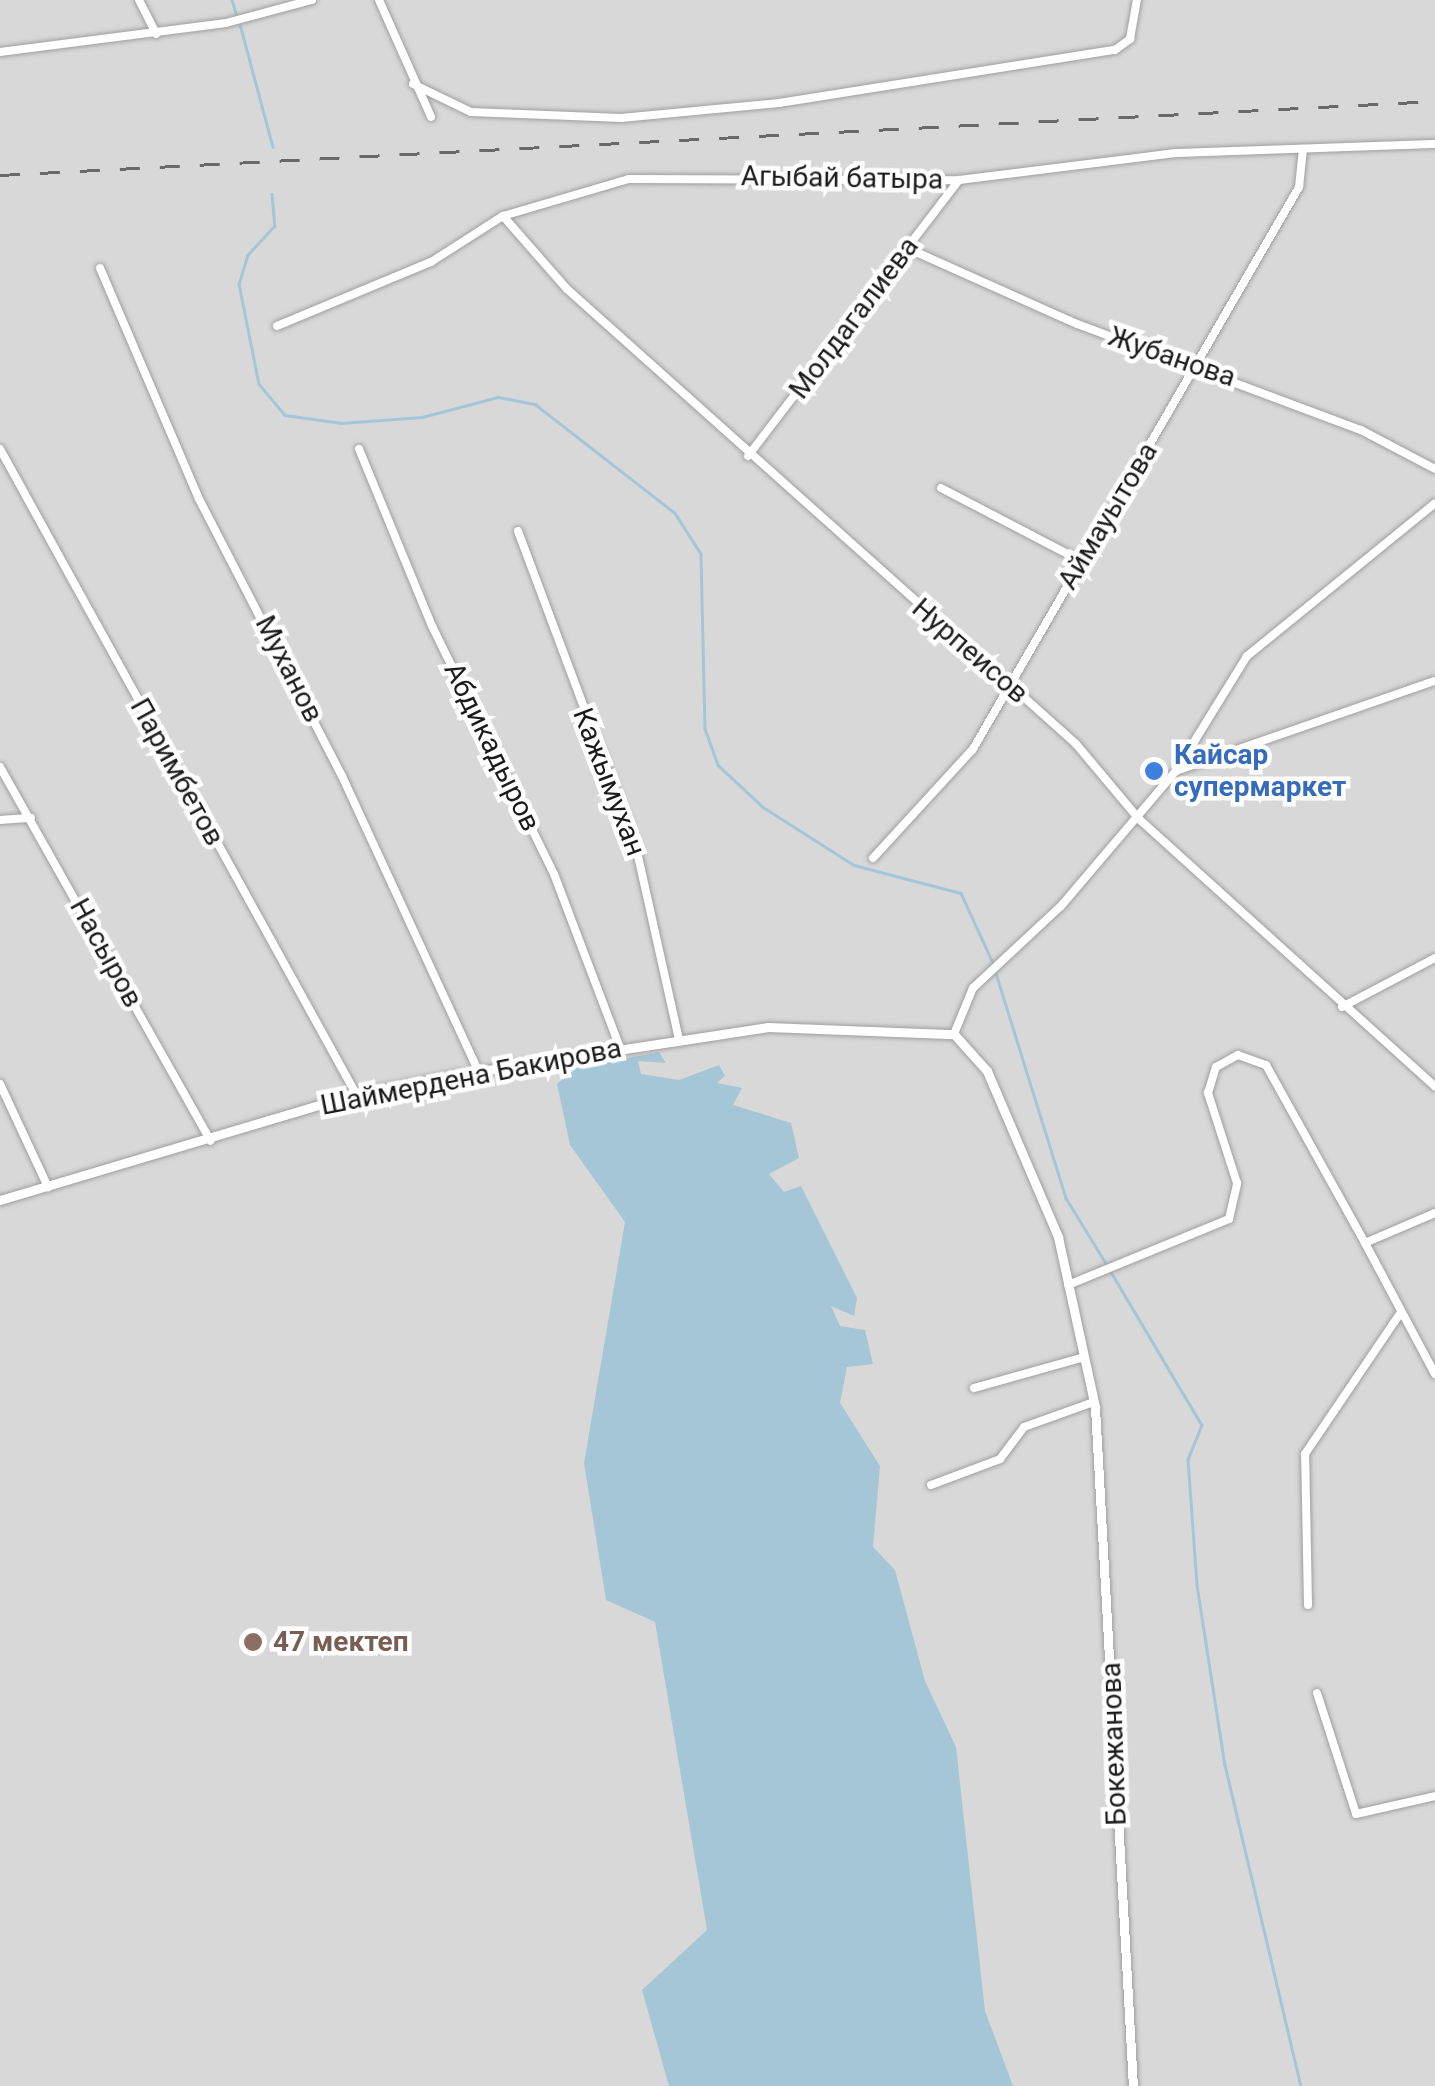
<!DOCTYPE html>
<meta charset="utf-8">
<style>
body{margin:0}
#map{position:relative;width:1435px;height:2086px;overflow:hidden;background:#ece9e1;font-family:Roboto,sans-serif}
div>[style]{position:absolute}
.residential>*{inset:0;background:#d9d8d8;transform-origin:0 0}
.water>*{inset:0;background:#a5c6d6}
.stream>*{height:2.5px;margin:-1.25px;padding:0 1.25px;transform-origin:1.25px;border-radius:1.25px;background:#a5c6d6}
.roads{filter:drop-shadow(0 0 2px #9f9f9f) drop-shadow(0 0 2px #9f9f9f)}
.minor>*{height:8px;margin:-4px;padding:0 4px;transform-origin:4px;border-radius:4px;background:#fff}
.tertiary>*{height:9px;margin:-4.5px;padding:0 4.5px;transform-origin:4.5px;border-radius:4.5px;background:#fff}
.rail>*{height:2.5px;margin-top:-1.25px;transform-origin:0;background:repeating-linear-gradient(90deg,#696969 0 20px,transparent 0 40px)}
.dots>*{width:28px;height:28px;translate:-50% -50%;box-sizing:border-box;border:5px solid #fff;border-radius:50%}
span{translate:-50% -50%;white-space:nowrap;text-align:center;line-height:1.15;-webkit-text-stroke:9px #fff;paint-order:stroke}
.street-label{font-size:28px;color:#1b1b1b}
.shop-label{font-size:28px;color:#366cbe;font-weight:700}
.left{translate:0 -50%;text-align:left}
.education-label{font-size:28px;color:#785e54;font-weight:700}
</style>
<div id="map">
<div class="residential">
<div style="left:0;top:0;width:1435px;height:2086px"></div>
</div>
<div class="water">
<div style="clip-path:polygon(659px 1052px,666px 1063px,638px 1061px,641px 1074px,679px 1080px,719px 1065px,725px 1076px,717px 1083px,742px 1088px,733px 1105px,791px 1123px,799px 1158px,769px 1174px,784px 1192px,801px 1186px,857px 1298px,854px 1316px,831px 1306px,840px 1326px,865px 1330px,873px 1364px,847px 1367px,840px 1403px,880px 1466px,873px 1547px,895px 1570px,925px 1681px,956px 1747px,985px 2011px,1013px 2086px,669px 2086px,642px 1990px,707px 1930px,655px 1622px,606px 1600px,584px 1463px,625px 1222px,570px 1145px,557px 1084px,576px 1068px)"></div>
</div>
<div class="stream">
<div style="left:232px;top:0;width:17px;rotate:73deg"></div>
<div style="left:240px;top:24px;width:127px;rotate:75deg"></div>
<div style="left:272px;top:194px;width:32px;rotate:85deg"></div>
<div style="left:275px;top:226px;width:40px;rotate:133deg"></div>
<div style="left:248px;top:255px;width:30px;rotate:107deg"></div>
<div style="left:239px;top:284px;width:102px;rotate:78.7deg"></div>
<div style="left:259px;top:384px;width:40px;rotate:50deg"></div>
<div style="left:285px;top:415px;width:57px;rotate:8.1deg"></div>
<div style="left:341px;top:423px;width:81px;rotate:-4.2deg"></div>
<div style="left:422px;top:417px;width:79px;rotate:-14.7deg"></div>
<div style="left:498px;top:397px;width:38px;rotate:11deg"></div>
<div style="left:535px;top:404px;width:177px;rotate:37.9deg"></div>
<div style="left:675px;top:513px;width:49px;rotate:57.6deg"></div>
<div style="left:701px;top:554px;width:175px;rotate:88.7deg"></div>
<div style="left:705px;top:729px;width:38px;rotate:70deg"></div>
<div style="left:718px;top:765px;width:62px;rotate:43deg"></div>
<div style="left:763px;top:807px;width:108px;rotate:32.5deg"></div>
<div style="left:854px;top:865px;width:111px;rotate:14.7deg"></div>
<div style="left:961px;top:893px;width:77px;rotate:65.4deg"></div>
<div style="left:995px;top:970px;width:239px;rotate:72.7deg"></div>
<div style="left:1066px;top:1198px;width:79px;rotate:58.5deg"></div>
<div style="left:1111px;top:1272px;width:178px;rotate:59.3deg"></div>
<div style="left:1202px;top:1425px;width:37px;rotate:112deg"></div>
<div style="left:1188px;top:1459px;width:126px;rotate:85.9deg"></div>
<div style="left:1197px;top:1585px;width:182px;rotate:81.2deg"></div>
<div style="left:1225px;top:1765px;width:330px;rotate:76.7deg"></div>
</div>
<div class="roads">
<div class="minor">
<div style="left:139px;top:0;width:38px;rotate:63deg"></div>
<div style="left:379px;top:0;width:128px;rotate:66deg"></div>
<div style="left:0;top:52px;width:228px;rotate:-7.3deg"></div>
<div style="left:226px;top:23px;width:89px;rotate:-15deg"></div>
<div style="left:413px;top:84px;width:64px;rotate:25.8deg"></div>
<div style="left:471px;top:112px;width:150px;rotate:2.3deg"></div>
<div style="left:621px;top:118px;width:159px;rotate:-5.4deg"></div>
<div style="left:779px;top:103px;width:340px;rotate:-9deg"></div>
<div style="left:1115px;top:50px;width:19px;rotate:-36deg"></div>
<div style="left:1130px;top:39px;width:40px;rotate:-80deg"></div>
<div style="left:503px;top:216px;width:97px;rotate:48.8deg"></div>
<div style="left:567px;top:289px;width:683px;rotate:41.79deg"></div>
<div style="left:1076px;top:744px;width:98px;rotate:50deg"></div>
<div style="left:1139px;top:819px;width:399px;rotate:42.1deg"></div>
<div style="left:907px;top:248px;width:186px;rotate:24.1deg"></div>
<div style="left:1077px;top:324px;width:303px;rotate:20.5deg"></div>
<div style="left:1361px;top:430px;width:84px;rotate:27.8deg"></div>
<div style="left:100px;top:268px;width:251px;rotate:66.8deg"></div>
<div style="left:199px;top:499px;width:312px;rotate:62.7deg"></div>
<div style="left:342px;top:776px;width:325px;rotate:65.2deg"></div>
<div style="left:277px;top:326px;width:167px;rotate:-22.6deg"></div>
<div style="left:431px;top:262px;width:85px;rotate:-32.6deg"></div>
<div style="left:503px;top:216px;width:131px;rotate:-16.4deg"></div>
<div style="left:629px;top:179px;width:330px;rotate:0.2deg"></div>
<div style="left:959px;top:180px;width:218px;rotate:-7.1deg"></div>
<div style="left:1175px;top:153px;width:260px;rotate:-2deg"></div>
<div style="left:0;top:449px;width:737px;rotate:61.1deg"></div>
<div style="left:359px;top:449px;width:191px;rotate:67.6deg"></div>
<div style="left:432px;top:626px;width:276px;rotate:63.8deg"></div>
<div style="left:554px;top:874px;width:186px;rotate:69.2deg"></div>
<div style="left:748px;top:456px;width:347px;rotate:-52.6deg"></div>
<div style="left:941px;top:488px;width:158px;rotate:27.5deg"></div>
<div style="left:518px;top:531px;width:337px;rotate:69.5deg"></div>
<div style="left:636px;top:847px;width:197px;rotate:77.4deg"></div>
<div style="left:0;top:767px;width:429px;rotate:60.6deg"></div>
<div style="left:1176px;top:771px;width:274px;rotate:-19.2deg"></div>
<div style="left:0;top:820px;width:31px;rotate:-4deg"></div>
<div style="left:873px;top:858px;width:148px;rotate:-47.5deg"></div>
<div style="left:973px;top:749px;width:650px;rotate:-59.88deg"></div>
<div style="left:1299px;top:187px;width:37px;rotate:-84deg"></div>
<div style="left:1342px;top:1007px;width:105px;rotate:-27.8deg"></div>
<div style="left:954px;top:1034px;width:50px;rotate:-67.6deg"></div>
<div style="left:973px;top:988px;width:120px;rotate:-43deg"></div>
<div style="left:1061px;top:906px;width:177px;rotate:-49.6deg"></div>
<div style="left:1176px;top:771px;width:135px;rotate:-58.3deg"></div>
<div style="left:1247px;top:656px;width:242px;rotate:-39.1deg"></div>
<div style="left:0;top:1084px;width:114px;rotate:65deg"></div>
<div style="left:1435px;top:1213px;width:76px;rotate:156.8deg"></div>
<div style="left:1365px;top:1243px;width:149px;rotate:61.9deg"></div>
<div style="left:1068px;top:1285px;width:174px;rotate:-22.3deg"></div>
<div style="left:1229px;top:1219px;width:37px;rotate:-77deg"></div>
<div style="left:1237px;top:1183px;width:95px;rotate:-107.9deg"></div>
<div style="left:1208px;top:1093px;width:27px;rotate:-73deg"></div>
<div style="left:1216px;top:1067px;width:25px;rotate:-29deg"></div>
<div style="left:1238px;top:1055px;width:30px;rotate:20deg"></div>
<div style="left:1266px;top:1065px;width:204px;rotate:60.9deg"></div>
<div style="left:974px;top:1388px;width:114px;rotate:-15.7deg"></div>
<div style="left:931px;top:1485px;width:74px;rotate:-20.6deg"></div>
<div style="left:1000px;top:1459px;width:40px;rotate:-53deg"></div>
<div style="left:1024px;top:1427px;width:74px;rotate:-19.7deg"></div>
<div style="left:1308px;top:1605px;width:151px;rotate:-91.1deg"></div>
<div style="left:1305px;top:1454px;width:171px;rotate:-55.9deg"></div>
<div style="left:1317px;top:1693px;width:127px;rotate:72.1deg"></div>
<div style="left:1356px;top:1814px;width:81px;rotate:-12.8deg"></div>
</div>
<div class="tertiary">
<div style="left:0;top:1200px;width:371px;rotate:-16.6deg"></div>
<div style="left:356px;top:1094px;width:101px;rotate:-10.9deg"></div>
<div style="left:455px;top:1075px;width:317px;rotate:-8.7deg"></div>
<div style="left:768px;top:1027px;width:186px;rotate:2.2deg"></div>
<div style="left:954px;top:1034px;width:50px;rotate:48.3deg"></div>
<div style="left:987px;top:1071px;width:181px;rotate:66.8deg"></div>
<div style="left:1058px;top:1237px;width:174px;rotate:77.7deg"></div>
<div style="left:1095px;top:1407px;width:680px;rotate:86.8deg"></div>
</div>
</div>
<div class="rail">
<div style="left:0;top:175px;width:1437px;rotate:-2.95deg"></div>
</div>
<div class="dots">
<div style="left:1154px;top:771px;background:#3f7fe0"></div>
<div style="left:253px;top:1642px;background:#8d6e63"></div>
</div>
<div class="street-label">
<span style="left:842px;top:178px;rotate:1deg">Агыбай батыра</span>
<span style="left:854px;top:318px;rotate:-53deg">Молдагалиева</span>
<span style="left:1172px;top:357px;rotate:19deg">Жубанова</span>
<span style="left:1108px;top:516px;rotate:-59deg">Аймауытова</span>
<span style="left:970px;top:651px;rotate:41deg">Нурпеисов</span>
<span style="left:289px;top:669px;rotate:63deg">Муханов</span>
<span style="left:492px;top:747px;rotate:64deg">Абдикадыров</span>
<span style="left:177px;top:772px;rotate:61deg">Паримбетов</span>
<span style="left:609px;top:782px;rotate:69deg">Кажымухан</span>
<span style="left:106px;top:953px;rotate:61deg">Насыров</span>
<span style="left:471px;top:1077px;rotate:-11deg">Шаймердена Бакирова</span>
<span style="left:1114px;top:1744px;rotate:-92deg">Бокежанова</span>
</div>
<div class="shop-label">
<span class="left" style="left:1174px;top:771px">Кайсар<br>супермаркет</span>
</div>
<div class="education-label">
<span class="left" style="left:273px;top:1642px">47 мектеп</span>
</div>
</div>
